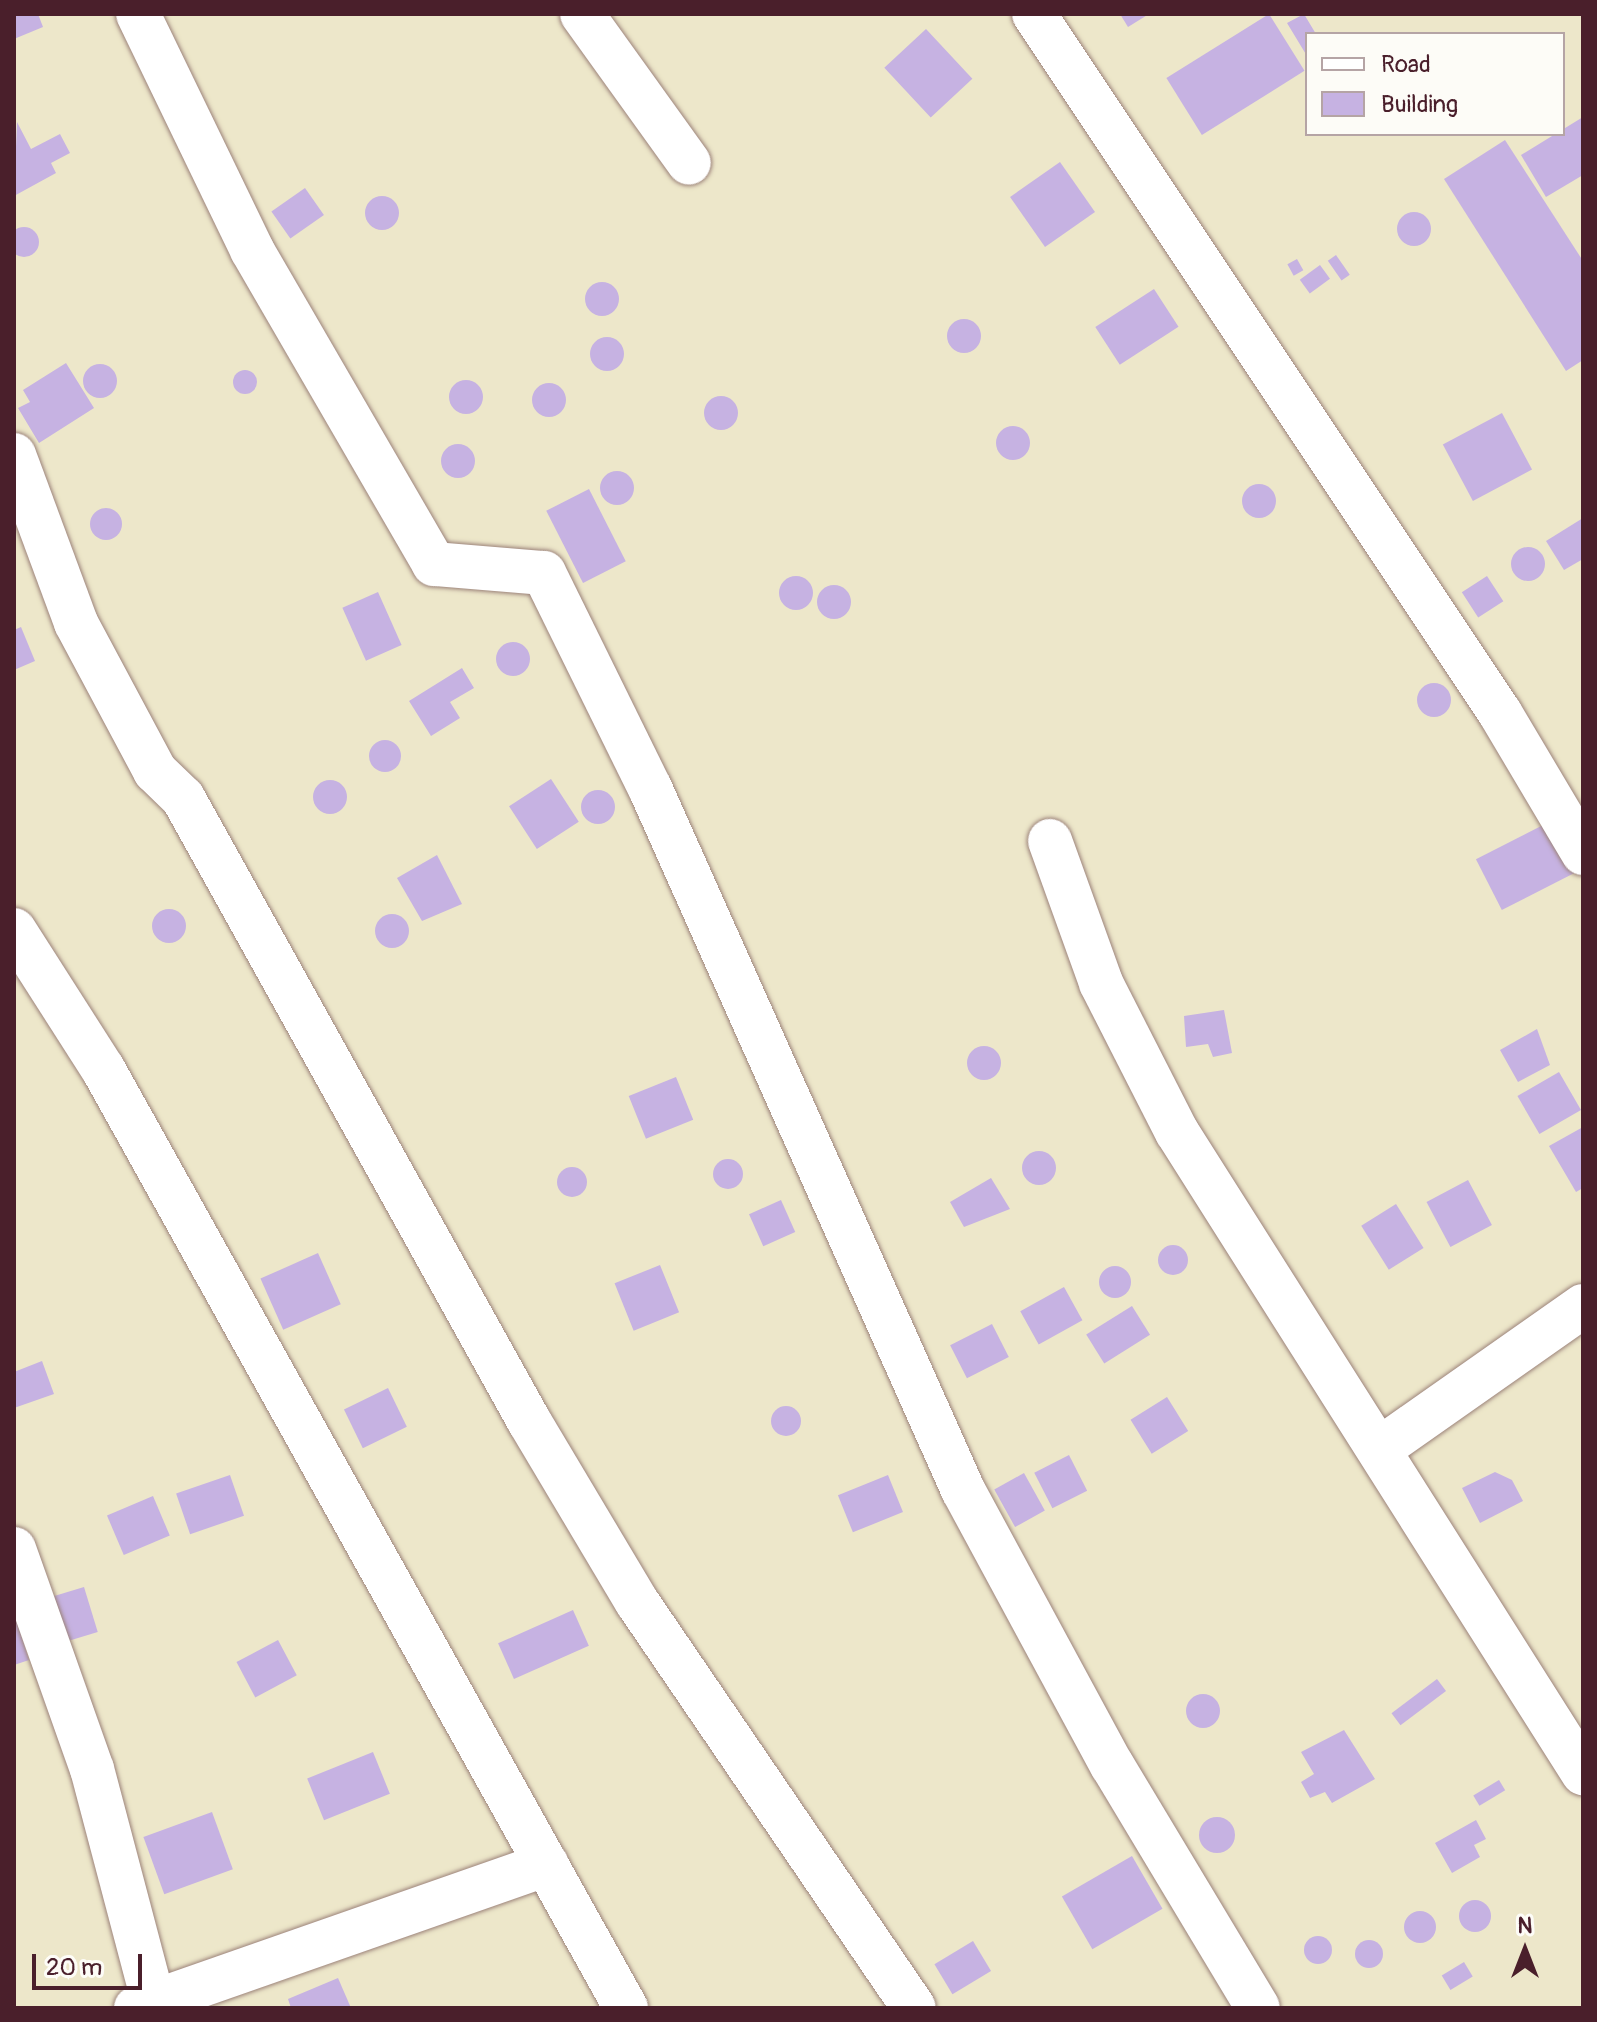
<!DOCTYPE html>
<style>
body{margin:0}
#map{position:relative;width:1597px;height:2022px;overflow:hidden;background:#ede7ca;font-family:Pangolin,sans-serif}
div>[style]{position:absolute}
.building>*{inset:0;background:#c6b2e2;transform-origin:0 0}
.round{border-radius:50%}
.roads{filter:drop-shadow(0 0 2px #9c837a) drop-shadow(0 0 2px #9c837a)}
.minor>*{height:44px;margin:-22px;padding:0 22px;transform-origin:22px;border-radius:22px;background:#fff}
span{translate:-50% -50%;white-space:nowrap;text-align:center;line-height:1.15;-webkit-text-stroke:6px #fdfcf7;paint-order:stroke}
.frame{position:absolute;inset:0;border:16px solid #4a1f2b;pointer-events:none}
.legend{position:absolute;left:1305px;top:32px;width:260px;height:104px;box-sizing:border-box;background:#fdfcf7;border:2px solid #b5a4a5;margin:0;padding:10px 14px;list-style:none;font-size:24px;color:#4a1f2b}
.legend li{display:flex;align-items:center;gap:16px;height:40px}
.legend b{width:40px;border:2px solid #b5a4a5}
.north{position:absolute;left:1485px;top:1910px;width:80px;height:80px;-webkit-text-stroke:6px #fdfcf7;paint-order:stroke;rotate:0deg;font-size:22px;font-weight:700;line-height:32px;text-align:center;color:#4a1f2b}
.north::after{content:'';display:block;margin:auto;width:28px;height:36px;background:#4a1f2b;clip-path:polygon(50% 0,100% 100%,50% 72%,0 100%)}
.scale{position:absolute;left:32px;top:1954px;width:110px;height:36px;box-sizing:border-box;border:4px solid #4a1f2b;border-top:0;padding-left:10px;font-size:24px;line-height:28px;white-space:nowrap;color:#4a1f2b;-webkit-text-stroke:6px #fdfcf7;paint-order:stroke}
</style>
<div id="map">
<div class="building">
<div style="clip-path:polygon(14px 14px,38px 14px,43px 27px,14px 39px)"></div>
<div style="clip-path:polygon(1120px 14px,1149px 14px,1128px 27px)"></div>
<div style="left:1269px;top:14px;width:67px;height:121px;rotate:58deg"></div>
<div style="clip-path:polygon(1304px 14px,1316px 34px,1307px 34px,1307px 56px,1287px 23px)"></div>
<div style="left:926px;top:29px;width:68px;height:57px;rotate:47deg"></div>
<div style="clip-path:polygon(1583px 117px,1583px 175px,1546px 197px,1521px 155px)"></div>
<div style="clip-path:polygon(17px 122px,31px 149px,60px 134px,70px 153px,51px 163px,56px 173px,14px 196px)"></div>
<div style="clip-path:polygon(1505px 140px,1583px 261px,1583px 360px,1566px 371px,1444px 179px)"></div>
<div style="left:1060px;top:162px;width:61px;height:61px;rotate:55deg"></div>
<div style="left:305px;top:188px;width:33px;height:41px;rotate:55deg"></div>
<div class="round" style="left:365px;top:196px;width:34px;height:34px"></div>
<div class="round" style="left:1397px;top:212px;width:34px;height:34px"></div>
<div class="round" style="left:9px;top:227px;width:30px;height:30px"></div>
<div style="left:1336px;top:255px;width:24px;height:10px;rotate:55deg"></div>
<div style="left:1297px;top:259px;width:13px;height:11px;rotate:61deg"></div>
<div style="left:1320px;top:265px;width:17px;height:25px;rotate:54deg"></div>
<div class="round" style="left:585px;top:282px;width:34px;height:34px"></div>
<div style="left:1154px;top:289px;width:45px;height:70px;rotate:57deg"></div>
<div class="round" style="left:947px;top:319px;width:34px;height:34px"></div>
<div class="round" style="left:590px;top:337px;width:34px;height:34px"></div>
<div style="clip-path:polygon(66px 363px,94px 408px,39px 443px,18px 408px,30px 402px,23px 390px)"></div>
<div class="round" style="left:83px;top:364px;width:34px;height:34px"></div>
<div class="round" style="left:233px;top:370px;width:24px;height:24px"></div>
<div class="round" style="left:449px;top:380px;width:34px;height:34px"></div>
<div class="round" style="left:532px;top:383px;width:34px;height:34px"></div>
<div class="round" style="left:704px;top:396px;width:34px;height:34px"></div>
<div style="left:1502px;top:413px;width:64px;height:67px;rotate:62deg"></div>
<div class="round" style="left:996px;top:426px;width:34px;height:34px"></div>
<div class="round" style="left:441px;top:444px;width:34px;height:34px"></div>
<div class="round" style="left:600px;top:471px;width:34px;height:34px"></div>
<div class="round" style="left:1242px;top:484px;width:34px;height:34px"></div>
<div style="left:589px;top:489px;width:81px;height:48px;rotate:63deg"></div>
<div class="round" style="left:90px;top:508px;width:32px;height:32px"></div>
<div style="clip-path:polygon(1583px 518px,1583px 559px,1564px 570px,1546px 541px)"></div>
<div class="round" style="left:1511px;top:547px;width:34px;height:34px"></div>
<div class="round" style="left:779px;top:576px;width:34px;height:34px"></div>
<div style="left:1487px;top:576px;width:30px;height:30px;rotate:57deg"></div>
<div class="round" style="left:817px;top:585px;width:34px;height:34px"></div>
<div style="left:378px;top:592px;width:58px;height:39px;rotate:66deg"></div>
<div style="clip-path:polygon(21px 627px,35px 661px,14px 670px,14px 630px)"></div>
<div class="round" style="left:496px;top:642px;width:34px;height:34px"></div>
<div style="clip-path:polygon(462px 668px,474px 688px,450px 702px,460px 718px,431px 736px,409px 701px)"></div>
<div class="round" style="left:1417px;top:683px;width:34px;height:34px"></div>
<div class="round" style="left:369px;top:740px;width:32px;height:32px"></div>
<div style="left:551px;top:779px;width:51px;height:50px;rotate:57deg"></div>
<div class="round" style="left:313px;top:780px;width:34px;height:34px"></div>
<div class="round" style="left:581px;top:790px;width:34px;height:34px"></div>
<div style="left:1549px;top:822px;width:57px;height:82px;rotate:63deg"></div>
<div style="clip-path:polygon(437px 855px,462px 904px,422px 921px,397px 878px)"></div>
<div class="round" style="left:152px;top:909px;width:34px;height:34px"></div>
<div class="round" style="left:375px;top:914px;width:34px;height:34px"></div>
<div style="clip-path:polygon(1224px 1010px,1232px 1053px,1213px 1057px,1208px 1044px,1186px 1047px,1184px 1016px)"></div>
<div style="clip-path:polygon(1537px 1029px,1550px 1065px,1518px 1082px,1500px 1050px)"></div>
<div class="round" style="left:967px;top:1046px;width:34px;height:34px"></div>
<div style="left:1559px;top:1072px;width:44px;height:48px;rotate:60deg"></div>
<div style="left:676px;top:1077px;width:46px;height:51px;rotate:68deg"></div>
<div style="clip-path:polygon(1583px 1127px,1583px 1188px,1576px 1192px,1549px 1146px)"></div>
<div class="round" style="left:1022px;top:1151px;width:34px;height:34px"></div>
<div class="round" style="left:713px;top:1159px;width:30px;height:30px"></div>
<div class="round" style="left:557px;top:1167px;width:30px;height:30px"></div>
<div style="clip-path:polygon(991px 1178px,1010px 1209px,964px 1227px,950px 1202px)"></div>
<div style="left:1468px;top:1180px;width:51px;height:47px;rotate:62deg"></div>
<div style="left:781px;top:1200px;width:35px;height:35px;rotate:66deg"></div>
<div style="left:1396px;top:1204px;width:52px;height:41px;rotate:58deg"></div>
<div class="round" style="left:1158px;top:1245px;width:30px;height:30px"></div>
<div style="left:318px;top:1253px;width:56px;height:63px;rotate:66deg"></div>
<div style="left:660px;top:1265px;width:51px;height:49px;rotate:68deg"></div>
<div class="round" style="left:1099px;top:1266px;width:32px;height:32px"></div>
<div style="left:1064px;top:1287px;width:38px;height:50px;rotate:61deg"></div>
<div style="left:1132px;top:1306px;width:34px;height:54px;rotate:58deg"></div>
<div style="left:992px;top:1324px;width:37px;height:47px;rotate:63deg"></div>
<div style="clip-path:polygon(42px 1361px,54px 1394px,14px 1408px,14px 1372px)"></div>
<div style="left:388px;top:1388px;width:43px;height:49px;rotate:64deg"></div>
<div style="left:1167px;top:1397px;width:40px;height:43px;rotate:58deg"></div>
<div class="round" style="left:771px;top:1406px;width:30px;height:30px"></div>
<div style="left:1069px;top:1455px;width:40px;height:39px;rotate:63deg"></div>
<div style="clip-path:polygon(1495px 1472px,1512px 1480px,1523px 1501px,1480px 1523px,1462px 1488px)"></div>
<div style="left:1024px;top:1473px;width:43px;height:34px;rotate:61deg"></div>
<div style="left:230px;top:1475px;width:43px;height:57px;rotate:71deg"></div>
<div style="left:888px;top:1475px;width:40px;height:54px;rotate:68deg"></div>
<div style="left:153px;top:1496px;width:43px;height:50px;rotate:67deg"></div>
<div style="left:84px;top:1587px;width:47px;height:31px;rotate:73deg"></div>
<div style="left:573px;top:1610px;width:39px;height:82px;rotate:66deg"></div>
<div style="clip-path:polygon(14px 1613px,29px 1660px,14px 1665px)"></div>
<div style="left:278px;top:1640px;width:40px;height:47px;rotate:62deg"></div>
<div style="left:1437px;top:1679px;width:15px;height:57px;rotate:53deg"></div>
<div class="round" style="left:1186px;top:1694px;width:34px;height:34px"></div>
<div style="clip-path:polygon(1344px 1730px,1375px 1779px,1332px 1803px,1325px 1792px,1310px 1798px,1301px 1782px,1314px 1774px,1301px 1752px)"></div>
<div style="left:373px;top:1752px;width:45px;height:71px;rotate:68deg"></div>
<div style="left:1499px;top:1780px;width:12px;height:30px;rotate:59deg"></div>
<div style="left:212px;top:1812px;width:61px;height:73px;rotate:70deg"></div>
<div class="round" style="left:1199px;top:1817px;width:36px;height:36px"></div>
<div style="clip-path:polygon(1476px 1820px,1486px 1839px,1474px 1845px,1480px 1857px,1452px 1873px,1435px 1843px)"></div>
<div style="left:1132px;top:1856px;width:61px;height:81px;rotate:60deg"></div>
<div class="round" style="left:1459px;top:1900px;width:32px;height:32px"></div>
<div class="round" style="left:1404px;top:1911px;width:32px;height:32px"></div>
<div class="round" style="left:1304px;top:1936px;width:28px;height:28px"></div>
<div class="round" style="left:1355px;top:1940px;width:28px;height:28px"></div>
<div style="left:973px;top:1941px;width:35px;height:45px;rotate:59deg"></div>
<div style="left:1464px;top:1962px;width:17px;height:26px;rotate:59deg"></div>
<div style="clip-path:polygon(338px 1978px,351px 2008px,291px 2008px,288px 1999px)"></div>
</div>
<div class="roads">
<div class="minor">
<div style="left:138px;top:14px;width:262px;rotate:64.2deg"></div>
<div style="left:252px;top:250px;width:363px;rotate:59.9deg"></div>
<div style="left:434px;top:564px;width:110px;rotate:4.7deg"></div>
<div style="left:544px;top:573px;width:240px;rotate:63.8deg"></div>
<div style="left:650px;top:788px;width:769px;rotate:65.97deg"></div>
<div style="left:963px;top:1490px;width:313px;rotate:61.6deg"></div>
<div style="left:1112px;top:1765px;width:283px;rotate:59deg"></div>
<div style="left:582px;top:14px;width:183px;rotate:54.3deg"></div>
<div style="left:1034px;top:14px;width:840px;rotate:56.31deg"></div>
<div style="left:1500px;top:713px;width:163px;rotate:59.3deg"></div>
<div style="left:14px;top:455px;width:179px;rotate:69.7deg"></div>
<div style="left:76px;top:623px;width:168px;rotate:61.9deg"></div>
<div style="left:155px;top:771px;width:39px;rotate:44deg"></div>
<div style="left:183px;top:798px;width:713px;rotate:60.95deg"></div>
<div style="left:529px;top:1421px;width:211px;rotate:59.2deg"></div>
<div style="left:637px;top:1602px;width:491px;rotate:55.7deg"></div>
<div style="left:1050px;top:841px;width:151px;rotate:70.2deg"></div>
<div style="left:1101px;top:983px;width:167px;rotate:63deg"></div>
<div style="left:1177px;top:1132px;width:759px;rotate:57.65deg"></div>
<div style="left:14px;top:930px;width:165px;rotate:57.4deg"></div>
<div style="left:103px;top:1069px;width:1075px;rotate:60.88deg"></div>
<div style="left:1381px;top:1448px;width:247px;rotate:-35.1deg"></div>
<div style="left:14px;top:1549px;width:233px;rotate:70.5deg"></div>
<div style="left:92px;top:1769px;width:239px;rotate:75.2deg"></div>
<div style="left:136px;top:2008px;width:435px;rotate:-19.3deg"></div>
</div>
</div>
<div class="frame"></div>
<ul class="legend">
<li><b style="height:10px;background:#fff"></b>Road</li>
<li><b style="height:22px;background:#c6b2e2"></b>Building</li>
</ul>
<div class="north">N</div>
<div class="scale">20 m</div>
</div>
